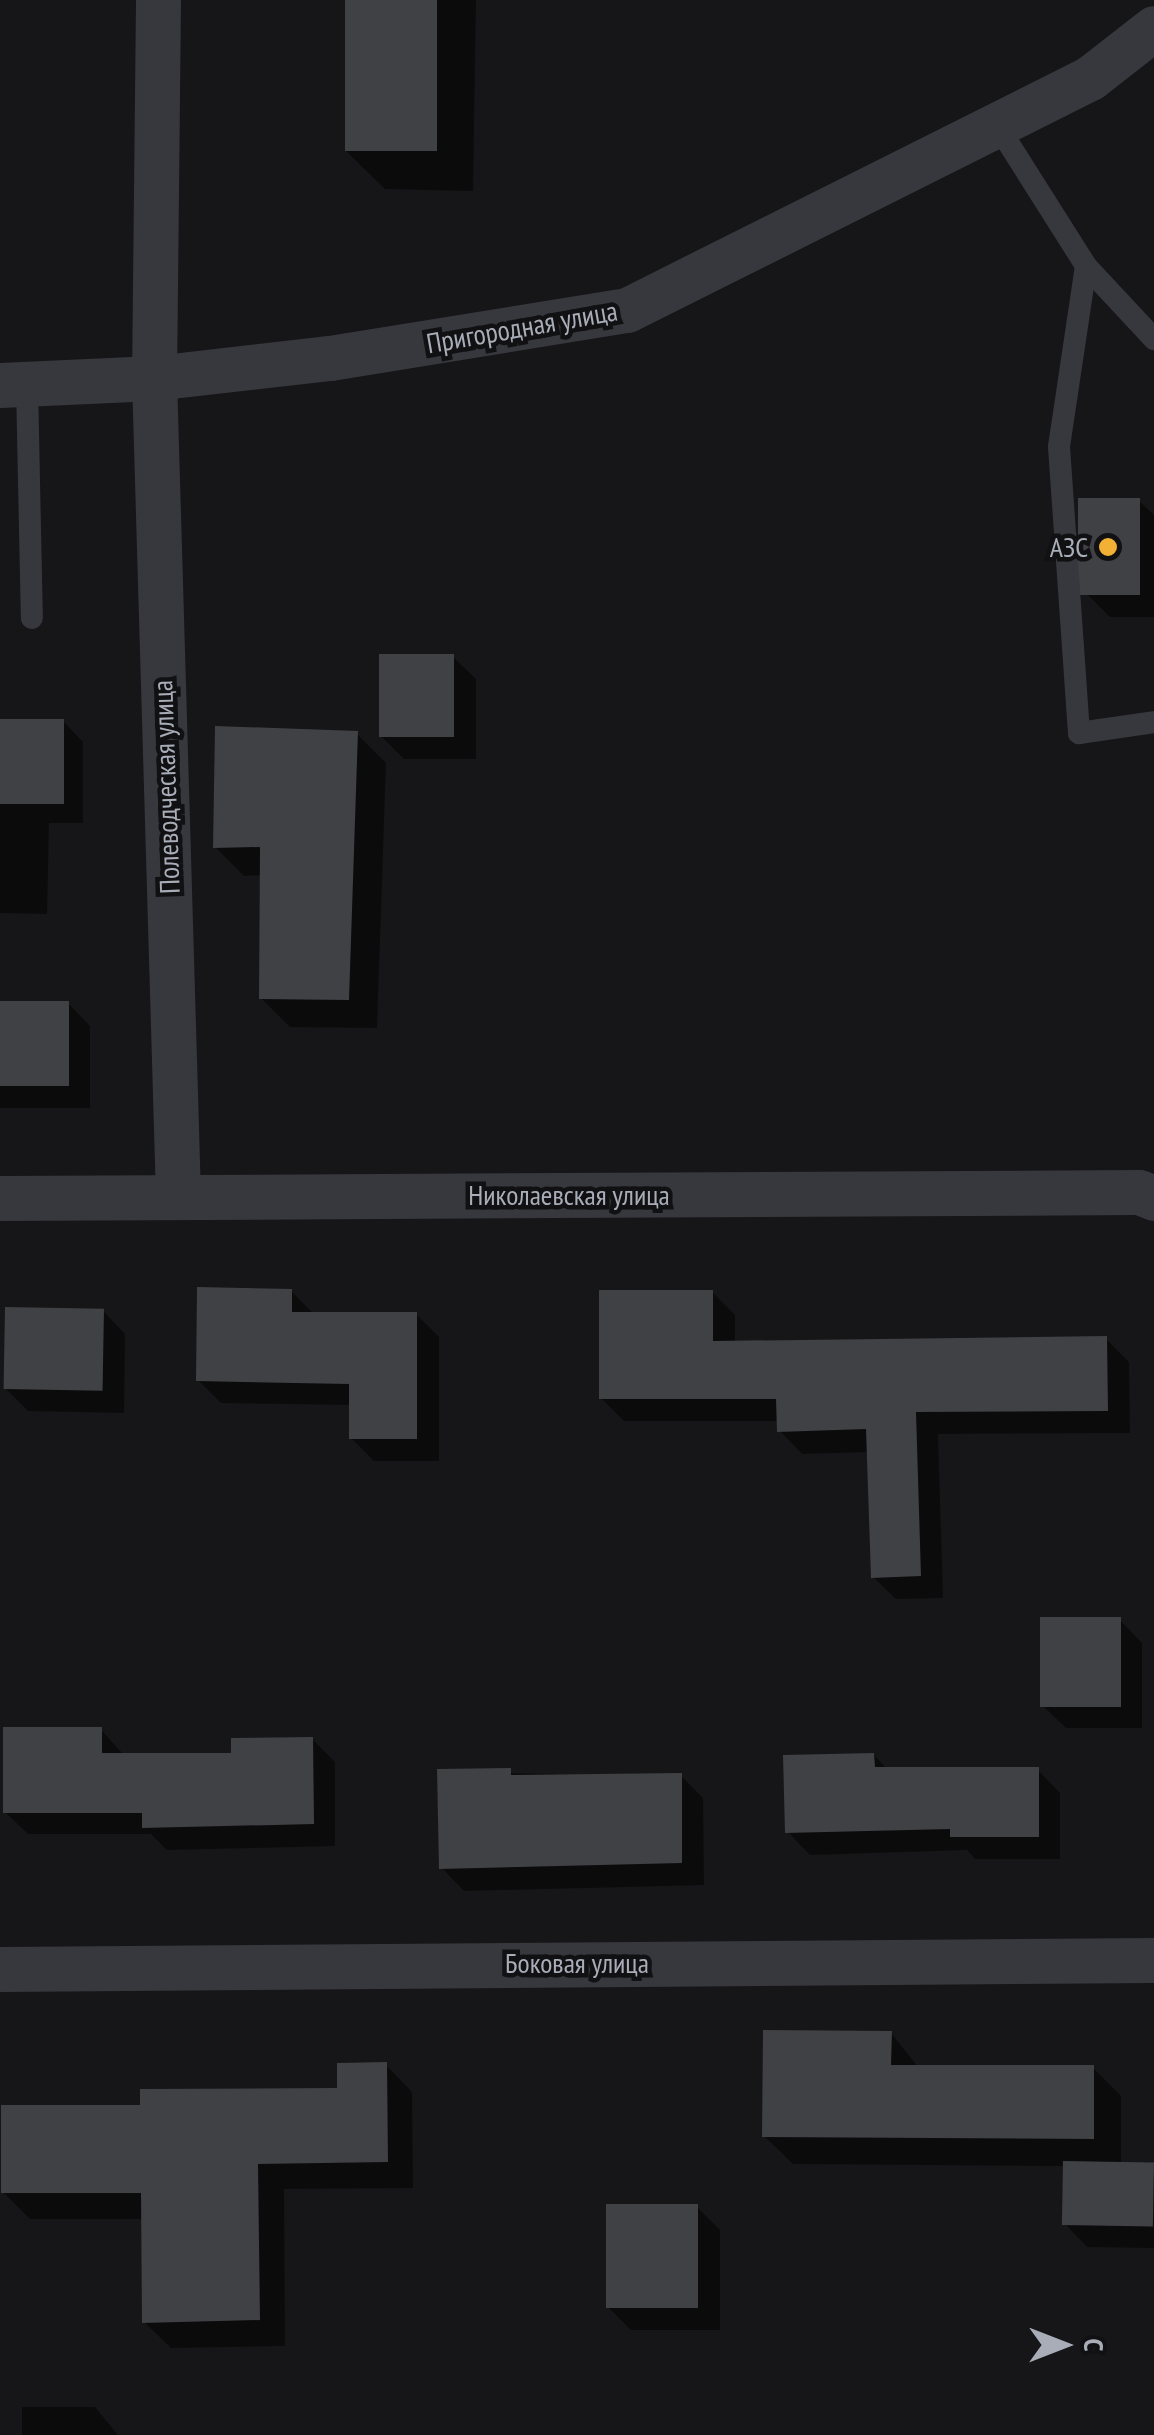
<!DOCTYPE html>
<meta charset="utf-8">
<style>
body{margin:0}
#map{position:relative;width:1154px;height:2435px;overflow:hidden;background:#161618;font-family:"PT Sans Narrow",sans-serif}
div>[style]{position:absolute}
.shadow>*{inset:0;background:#0007}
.building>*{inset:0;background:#404145;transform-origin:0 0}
.service>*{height:22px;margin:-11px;padding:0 11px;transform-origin:11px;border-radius:11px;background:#37383d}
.minor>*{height:45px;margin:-22.5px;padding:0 22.5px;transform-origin:22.5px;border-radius:22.5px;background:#37383d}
.dots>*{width:28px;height:28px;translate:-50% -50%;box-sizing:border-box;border:5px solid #111113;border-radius:50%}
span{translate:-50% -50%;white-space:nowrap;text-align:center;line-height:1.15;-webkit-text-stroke:9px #111113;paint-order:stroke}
.street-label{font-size:28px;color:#a8adb8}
.poi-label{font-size:28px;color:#a8adb8}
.right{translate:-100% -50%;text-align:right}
.north{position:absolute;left:1014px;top:2295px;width:100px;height:100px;-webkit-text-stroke:8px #111113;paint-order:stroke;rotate:90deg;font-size:28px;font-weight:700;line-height:40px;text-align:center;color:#a8adb8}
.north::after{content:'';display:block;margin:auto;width:35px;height:45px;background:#a8adb8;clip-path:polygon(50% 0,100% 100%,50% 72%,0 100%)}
</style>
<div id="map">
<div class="shadow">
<div style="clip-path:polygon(348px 0,476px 0,473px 191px,385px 189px,345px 150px)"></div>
<div style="clip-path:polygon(1139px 501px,1154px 515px,1154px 617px,1110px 617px,1087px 594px)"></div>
<div style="clip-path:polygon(453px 657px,476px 679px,476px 759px,404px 759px,381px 736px)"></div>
<div style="clip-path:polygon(0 721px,63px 721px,83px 742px,83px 823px,49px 823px,47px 914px,0 913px)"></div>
<div style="clip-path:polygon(357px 734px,386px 763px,377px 1028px,290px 1027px,261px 998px,263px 875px,244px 876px,215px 847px)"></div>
<div style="clip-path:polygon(0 1003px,68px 1003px,90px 1026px,90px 1108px,0 1108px)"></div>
<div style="clip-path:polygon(291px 1291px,314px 1314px,416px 1314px,439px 1337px,439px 1461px,374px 1461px,351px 1438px,351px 1405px,221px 1403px,198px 1380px)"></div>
<div style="clip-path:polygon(712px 1292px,735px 1315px,735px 1343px,1106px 1339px,1129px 1362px,1130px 1433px,938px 1434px,943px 1598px,896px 1599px,873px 1577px,869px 1452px,802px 1454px,780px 1431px,779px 1421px,624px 1421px,601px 1398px)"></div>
<div style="clip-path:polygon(103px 1311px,125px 1334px,124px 1413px,28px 1411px,5px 1388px)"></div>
<div style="clip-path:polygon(1120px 1620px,1142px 1643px,1142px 1728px,1066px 1728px,1043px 1706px)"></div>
<div style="clip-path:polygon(101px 1730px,124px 1755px,234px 1755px,312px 1739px,335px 1762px,335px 1846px,167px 1850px,151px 1834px,28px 1834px,5px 1812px)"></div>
<div style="clip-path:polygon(874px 1755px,888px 1770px,1038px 1770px,1060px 1793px,1060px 1859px,975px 1859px,967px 1850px,810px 1855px,788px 1832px)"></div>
<div style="clip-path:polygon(440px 1772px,681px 1776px,703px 1798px,704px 1885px,464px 1891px,442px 1868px)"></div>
<div style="clip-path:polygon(891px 2033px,919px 2068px,1093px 2068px,1121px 2096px,1121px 2165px,1154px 2165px,1154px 2248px,1087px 2247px,1065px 2224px,1065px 2166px,793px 2164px,764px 2136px)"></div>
<div style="clip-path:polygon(386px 2065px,412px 2092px,413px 2188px,284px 2189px,285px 2346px,171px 2348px,144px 2322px,143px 2219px,30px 2219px,3px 2192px,142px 2107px,340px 2090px)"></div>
<div style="clip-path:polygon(697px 2207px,720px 2230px,720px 2330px,631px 2330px,608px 2307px)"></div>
<div style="clip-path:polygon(22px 2407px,95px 2407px,118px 2435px,0 2435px,22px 2435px)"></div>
</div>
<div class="building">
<div style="left:345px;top:0;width:92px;height:151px"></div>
<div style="left:1078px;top:498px;width:62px;height:97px"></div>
<div style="left:379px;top:654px;width:75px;height:83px"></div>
<div style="left:0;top:719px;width:64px;height:85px"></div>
<div style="clip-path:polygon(215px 726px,358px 731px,349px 1000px,259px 999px,260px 847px,213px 848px)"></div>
<div style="left:0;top:1001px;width:69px;height:85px"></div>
<div style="clip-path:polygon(197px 1287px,292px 1289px,292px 1312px,417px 1312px,417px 1439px,349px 1439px,349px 1384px,196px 1381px)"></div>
<div style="clip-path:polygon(599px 1290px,713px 1290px,713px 1341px,1107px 1336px,1108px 1411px,916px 1412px,921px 1576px,871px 1578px,866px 1429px,777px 1432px,776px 1399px,599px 1399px)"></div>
<div style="left:5px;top:1307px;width:99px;height:82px;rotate:1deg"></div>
<div style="left:1040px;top:1617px;width:81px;height:90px"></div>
<div style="clip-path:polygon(3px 1727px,102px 1727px,102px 1753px,231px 1753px,231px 1738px,313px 1737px,314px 1824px,142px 1828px,142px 1813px,3px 1813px)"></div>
<div style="clip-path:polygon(874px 1753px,875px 1767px,1039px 1767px,1039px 1837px,950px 1837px,950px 1829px,785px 1833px,783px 1755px)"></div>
<div style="clip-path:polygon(511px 1768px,511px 1775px,682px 1773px,682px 1863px,439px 1869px,437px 1769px)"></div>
<div style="clip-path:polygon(763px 2030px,892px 2031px,891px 2065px,1094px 2065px,1094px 2139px,762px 2137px)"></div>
<div style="clip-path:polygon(387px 2062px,388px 2162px,258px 2164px,260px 2320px,142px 2323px,141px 2193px,1px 2193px,1px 2105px,140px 2105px,140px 2089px,337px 2088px,337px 2063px)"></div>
<div style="left:1063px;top:2161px;width:91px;height:64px;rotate:1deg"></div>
<div style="left:606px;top:2204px;width:92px;height:104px"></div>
</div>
<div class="service">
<div style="left:997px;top:125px;width:167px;rotate:57.7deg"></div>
<div style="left:1086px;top:266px;width:183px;rotate:98.5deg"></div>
<div style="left:1059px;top:447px;width:287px;rotate:86deg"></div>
<div style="left:1079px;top:733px;width:76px;rotate:-8.3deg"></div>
<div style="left:1086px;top:266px;width:100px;rotate:47deg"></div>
<div style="left:27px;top:385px;width:233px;rotate:88.8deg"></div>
</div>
<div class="minor">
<div style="left:158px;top:0;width:378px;rotate:90.6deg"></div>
<div style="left:154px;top:378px;width:818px;rotate:88.32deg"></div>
<div style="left:0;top:385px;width:154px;rotate:-2.6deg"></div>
<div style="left:154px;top:378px;width:177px;rotate:-6.5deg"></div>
<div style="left:330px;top:358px;width:301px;rotate:-9.2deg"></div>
<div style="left:627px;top:310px;width:518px;rotate:-26.61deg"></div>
<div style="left:1090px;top:78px;width:81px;rotate:-38deg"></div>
<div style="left:0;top:1198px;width:1139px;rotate:-0.3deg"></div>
<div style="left:1139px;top:1192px;width:16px;rotate:22deg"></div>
<div style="left:0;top:1969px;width:1154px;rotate:-0.45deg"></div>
</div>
<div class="dots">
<div style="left:1108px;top:547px;background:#f2b134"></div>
</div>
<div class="street-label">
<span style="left:522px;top:327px;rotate:-10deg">Пригородная улица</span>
<span style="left:166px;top:787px;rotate:-92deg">Полеводческая улица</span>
<span style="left:569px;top:1195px">Николаевская улица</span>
<span style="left:577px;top:1963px">Боковая улица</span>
</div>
<div class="poi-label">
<span class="right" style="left:1088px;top:547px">АЗС</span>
</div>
<div class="north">С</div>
</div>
